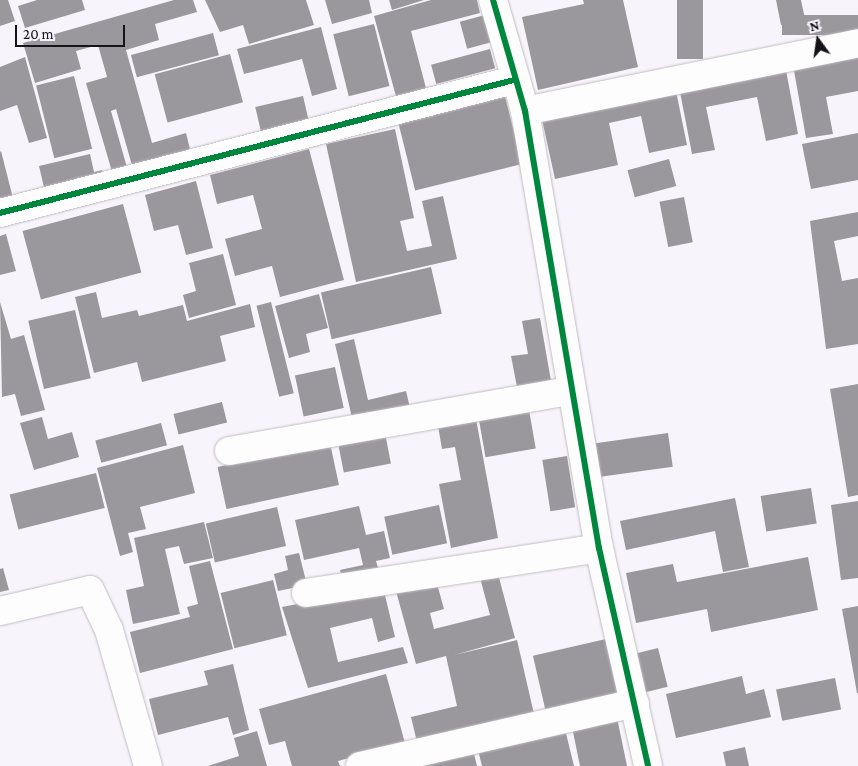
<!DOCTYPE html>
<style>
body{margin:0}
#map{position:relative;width:858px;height:766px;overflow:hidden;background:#f8f4fb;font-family:"Crimson Pro",serif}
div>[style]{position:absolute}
.building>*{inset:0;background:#9a989d;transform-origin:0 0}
.roads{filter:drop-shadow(0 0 1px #bfbcc1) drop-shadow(0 0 1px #bfbcc1)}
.minor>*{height:28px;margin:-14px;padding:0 14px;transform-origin:14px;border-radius:14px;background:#fefdfe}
.cycleway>*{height:6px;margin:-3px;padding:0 3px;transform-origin:3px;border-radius:3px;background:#00873e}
span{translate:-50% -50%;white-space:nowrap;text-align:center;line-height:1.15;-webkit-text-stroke:5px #f8f1fe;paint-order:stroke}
.north{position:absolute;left:793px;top:15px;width:50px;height:50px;-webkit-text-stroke:4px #f8f1fe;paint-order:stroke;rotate:346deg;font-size:14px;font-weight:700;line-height:20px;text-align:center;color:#161418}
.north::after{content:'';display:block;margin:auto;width:18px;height:22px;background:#161418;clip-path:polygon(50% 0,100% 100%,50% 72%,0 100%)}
.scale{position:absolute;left:15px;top:25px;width:110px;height:22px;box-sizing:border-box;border:2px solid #161418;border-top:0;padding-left:6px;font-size:15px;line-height:18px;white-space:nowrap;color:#161418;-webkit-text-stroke:4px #f8f1fe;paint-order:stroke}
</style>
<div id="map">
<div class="building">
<div style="clip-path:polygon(0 0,8px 0,15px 21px,0 26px)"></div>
<div style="clip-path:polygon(37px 0,82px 0,85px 10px,25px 28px,18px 6px)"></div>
<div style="clip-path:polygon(174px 0,193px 0,197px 12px,155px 24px,159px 40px,126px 50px,152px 143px,186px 133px,191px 153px,133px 169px,116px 109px,111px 111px,128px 171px,113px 175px,86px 83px,107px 77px,98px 45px,76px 51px,81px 69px,35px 83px,23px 43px)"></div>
<div style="clip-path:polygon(205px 0,306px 0,314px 25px,249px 44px,243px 25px,220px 32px)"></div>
<div style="clip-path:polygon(325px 0,369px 0,372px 13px,332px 24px)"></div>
<div style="clip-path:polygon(389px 0,424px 0,392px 10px)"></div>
<div style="clip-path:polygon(431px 0,477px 0,480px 13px,411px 31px,427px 92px,397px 100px,374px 16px)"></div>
<div style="clip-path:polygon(583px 0,623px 0,638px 67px,538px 90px,522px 17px,584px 4px)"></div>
<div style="left:677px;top:0;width:26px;height:59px"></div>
<div style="clip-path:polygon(776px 0,801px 0,805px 19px,781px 25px)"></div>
<div style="left:485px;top:15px;width:28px;height:26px;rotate:75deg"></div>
<div style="left:858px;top:15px;width:20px;height:76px;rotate:90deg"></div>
<div style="left:374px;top:24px;width:64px;height:42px;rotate:76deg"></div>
<div style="clip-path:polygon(321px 27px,337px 89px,312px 96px,302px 59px,244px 74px,237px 49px)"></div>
<div style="left:213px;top:33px;width:23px;height:85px;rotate:75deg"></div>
<div style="left:490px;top:49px;width:20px;height:61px;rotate:75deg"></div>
<div style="clip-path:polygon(858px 52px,858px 91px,826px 97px,833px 134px,806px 138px,793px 65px)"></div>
<div style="left:230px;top:54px;width:50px;height:78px;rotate:75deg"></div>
<div style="clip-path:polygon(25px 57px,47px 138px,29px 143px,17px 105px,0 111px,0 67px)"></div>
<div style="clip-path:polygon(785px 65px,798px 134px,766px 141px,757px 97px,706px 107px,715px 150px,692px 154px,679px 87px)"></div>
<div style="left:74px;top:76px;width:75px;height:39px;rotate:76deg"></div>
<div style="clip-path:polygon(675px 86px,687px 145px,649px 153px,641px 116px,609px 123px,618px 165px,555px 179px,541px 115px)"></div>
<div style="left:303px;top:96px;width:26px;height:49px;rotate:77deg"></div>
<div style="left:505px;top:96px;width:70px;height:110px;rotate:76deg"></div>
<div style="clip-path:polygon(395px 129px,414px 218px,400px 221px,407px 251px,432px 246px,422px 201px,443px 196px,457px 259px,356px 282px,326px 144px)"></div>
<div style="clip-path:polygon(858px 133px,858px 180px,811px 189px,802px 144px)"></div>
<div style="clip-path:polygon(309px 149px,344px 280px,280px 297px,272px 266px,235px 276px,225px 239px,262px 229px,253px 195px,217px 204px,210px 175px)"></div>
<div style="clip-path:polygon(1px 151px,15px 206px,0 209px,0 152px)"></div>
<div style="clip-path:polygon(90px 154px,94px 172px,102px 170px,105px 182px,46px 196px,39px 166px)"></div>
<div style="left:669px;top:159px;width:28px;height:43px;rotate:75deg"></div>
<div style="clip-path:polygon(196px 181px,213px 248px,186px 255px,178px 225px,154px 231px,145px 195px)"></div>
<div style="left:684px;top:197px;width:46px;height:25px;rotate:79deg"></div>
<div style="left:123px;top:204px;width:71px;height:104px;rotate:75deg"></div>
<div style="clip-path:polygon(858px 212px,858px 236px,834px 241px,842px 281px,858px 278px,858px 344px,826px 349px,810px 221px)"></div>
<div style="clip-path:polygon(6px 234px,16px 271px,0 275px,0 236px)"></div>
<div style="clip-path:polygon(223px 254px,236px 305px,189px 318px,183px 295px,196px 291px,189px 263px)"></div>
<div style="left:431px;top:267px;width:48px;height:113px;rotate:77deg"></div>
<div style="clip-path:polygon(96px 292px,102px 318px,137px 310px,139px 316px,183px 305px,187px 321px,250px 304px,255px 327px,220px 336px,226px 361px,142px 382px,137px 362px,94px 373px,75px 297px)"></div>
<div style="clip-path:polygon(319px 294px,328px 328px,306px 334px,310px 352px,289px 358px,275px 306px)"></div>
<div style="clip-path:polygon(0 302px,11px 339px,24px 335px,45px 410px,21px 416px,15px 394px,2px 397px)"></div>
<div style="left:271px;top:302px;width:94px;height:15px;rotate:76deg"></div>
<div style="left:75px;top:310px;width:70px;height:48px;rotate:77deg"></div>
<div style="clip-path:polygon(540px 318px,551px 381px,517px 387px,511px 356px,528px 354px,522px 321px)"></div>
<div style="clip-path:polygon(354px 339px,368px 400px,406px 391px,410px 408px,353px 422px,335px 344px)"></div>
<div style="left:335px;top:367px;width:42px;height:41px;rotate:78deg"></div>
<div style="clip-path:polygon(858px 384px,858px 495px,848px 497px,830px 389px)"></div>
<div style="left:222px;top:402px;width:21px;height:50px;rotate:76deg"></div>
<div style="left:529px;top:410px;width:39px;height:51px;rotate:80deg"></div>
<div style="clip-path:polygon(42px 417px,48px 439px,72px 432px,79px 457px,34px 470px,20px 423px)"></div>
<div style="clip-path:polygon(476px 419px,498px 538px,451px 548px,439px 484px,461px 480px,455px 447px,442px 449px,438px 426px)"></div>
<div style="left:161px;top:423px;width:23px;height:68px;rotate:75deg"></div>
<div style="left:385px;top:433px;width:31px;height:48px;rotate:79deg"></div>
<div style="left:668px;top:433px;width:34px;height:73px;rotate:82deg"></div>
<div style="left:330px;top:443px;width:43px;height:115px;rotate:78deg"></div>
<div style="clip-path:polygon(183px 445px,195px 493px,140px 507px,146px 529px,128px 533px,133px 552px,120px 556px,97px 468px)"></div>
<div style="left:567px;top:456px;width:52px;height:25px;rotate:81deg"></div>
<div style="left:96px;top:473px;width:36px;height:89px;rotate:76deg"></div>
<div style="left:811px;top:488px;width:36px;height:51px;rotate:81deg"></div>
<div style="clip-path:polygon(735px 498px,749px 567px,723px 572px,715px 531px,626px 550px,620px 521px)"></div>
<div style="clip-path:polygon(858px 501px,858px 578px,841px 580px,831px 505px)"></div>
<div style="left:439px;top:505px;width:39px;height:56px;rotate:78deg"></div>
<div style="clip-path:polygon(359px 506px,366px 535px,384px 531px,390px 558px,376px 561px,380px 574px,343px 582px,340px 570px,363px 565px,359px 548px,304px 560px,295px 520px)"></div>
<div style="left:277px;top:507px;width:40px;height:73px;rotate:77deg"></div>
<div style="clip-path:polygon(204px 522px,213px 558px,184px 564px,179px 546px,165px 549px,180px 614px,133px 624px,126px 590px,144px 586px,134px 538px)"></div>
<div style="clip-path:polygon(299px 553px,307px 585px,278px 591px,274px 574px,288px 570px,285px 556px)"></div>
<div style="clip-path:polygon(808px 557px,818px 610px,711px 632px,707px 609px,636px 623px,626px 573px,673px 564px,677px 582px)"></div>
<div style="clip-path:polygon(210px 561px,233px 649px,140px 673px,130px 632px,190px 617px,187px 607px,198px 604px,189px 566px)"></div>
<div style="clip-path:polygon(3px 568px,9px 590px,0 592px,0 569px)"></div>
<div style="clip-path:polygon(497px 570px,515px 638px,454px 655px,517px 640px,534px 714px,417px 742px,411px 717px,457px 706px,446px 656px,416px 664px,396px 591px,436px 580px,444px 609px,430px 613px,434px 629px,490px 615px,479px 574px)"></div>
<div style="left:273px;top:580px;width:57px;height:54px;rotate:76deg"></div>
<div style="clip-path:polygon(383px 587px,395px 637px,378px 642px,372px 618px,330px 628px,338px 662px,403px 647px,408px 663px,308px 688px,282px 607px)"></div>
<div style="clip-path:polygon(858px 606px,858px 693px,857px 693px,842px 609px)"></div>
<div style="left:606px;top:639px;width:58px;height:75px;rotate:77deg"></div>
<div style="left:658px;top:648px;width:40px;height:27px;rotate:76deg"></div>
<div style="clip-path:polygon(233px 664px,249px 730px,233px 735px,228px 717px,158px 735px,149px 699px,208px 685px,204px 671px)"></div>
<div style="clip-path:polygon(386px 674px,405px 743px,338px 761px,340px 766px,292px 766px,285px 741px,269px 745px,259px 709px)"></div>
<div style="clip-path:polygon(742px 676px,746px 694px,764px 689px,771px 717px,676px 738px,666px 694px)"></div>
<div style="left:835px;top:678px;width:32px;height:60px;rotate:79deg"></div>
<div style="clip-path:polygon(616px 713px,627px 766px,580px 766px,571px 722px)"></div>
<div style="clip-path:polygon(563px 721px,574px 766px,482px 766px,476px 742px)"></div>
<div style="clip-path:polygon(257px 731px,267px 766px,208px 766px,239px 756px,234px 738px)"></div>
<div style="clip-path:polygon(471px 742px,477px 766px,383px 766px)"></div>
<div style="clip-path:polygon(745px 747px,749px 766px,726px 766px,723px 752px)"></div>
</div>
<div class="roads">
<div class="minor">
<div style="left:493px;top:0;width:116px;rotate:73.9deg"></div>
<div style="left:525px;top:111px;width:443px;rotate:80.4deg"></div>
<div style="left:599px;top:548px;width:223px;rotate:77.3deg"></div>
<div style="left:525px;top:111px;width:340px;rotate:-11.5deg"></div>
<div style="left:0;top:213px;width:531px;rotate:-14.51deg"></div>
<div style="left:229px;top:451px;width:347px;rotate:-10deg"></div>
<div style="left:306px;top:593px;width:296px;rotate:-8.7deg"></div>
<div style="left:0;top:611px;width:92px;rotate:-13.1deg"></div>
<div style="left:90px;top:590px;width:44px;rotate:64.6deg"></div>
<div style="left:109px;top:630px;width:141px;rotate:74deg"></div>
<div style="left:360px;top:766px;width:282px;rotate:-12.9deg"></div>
</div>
</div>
<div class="cycleway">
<div style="left:493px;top:0;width:116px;rotate:73.9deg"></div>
<div style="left:525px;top:111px;width:443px;rotate:80.4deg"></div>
<div style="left:599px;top:548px;width:223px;rotate:77.3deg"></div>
<div style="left:0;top:213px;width:531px;rotate:-14.51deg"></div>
</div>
<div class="north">N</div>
<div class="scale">20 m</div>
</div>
